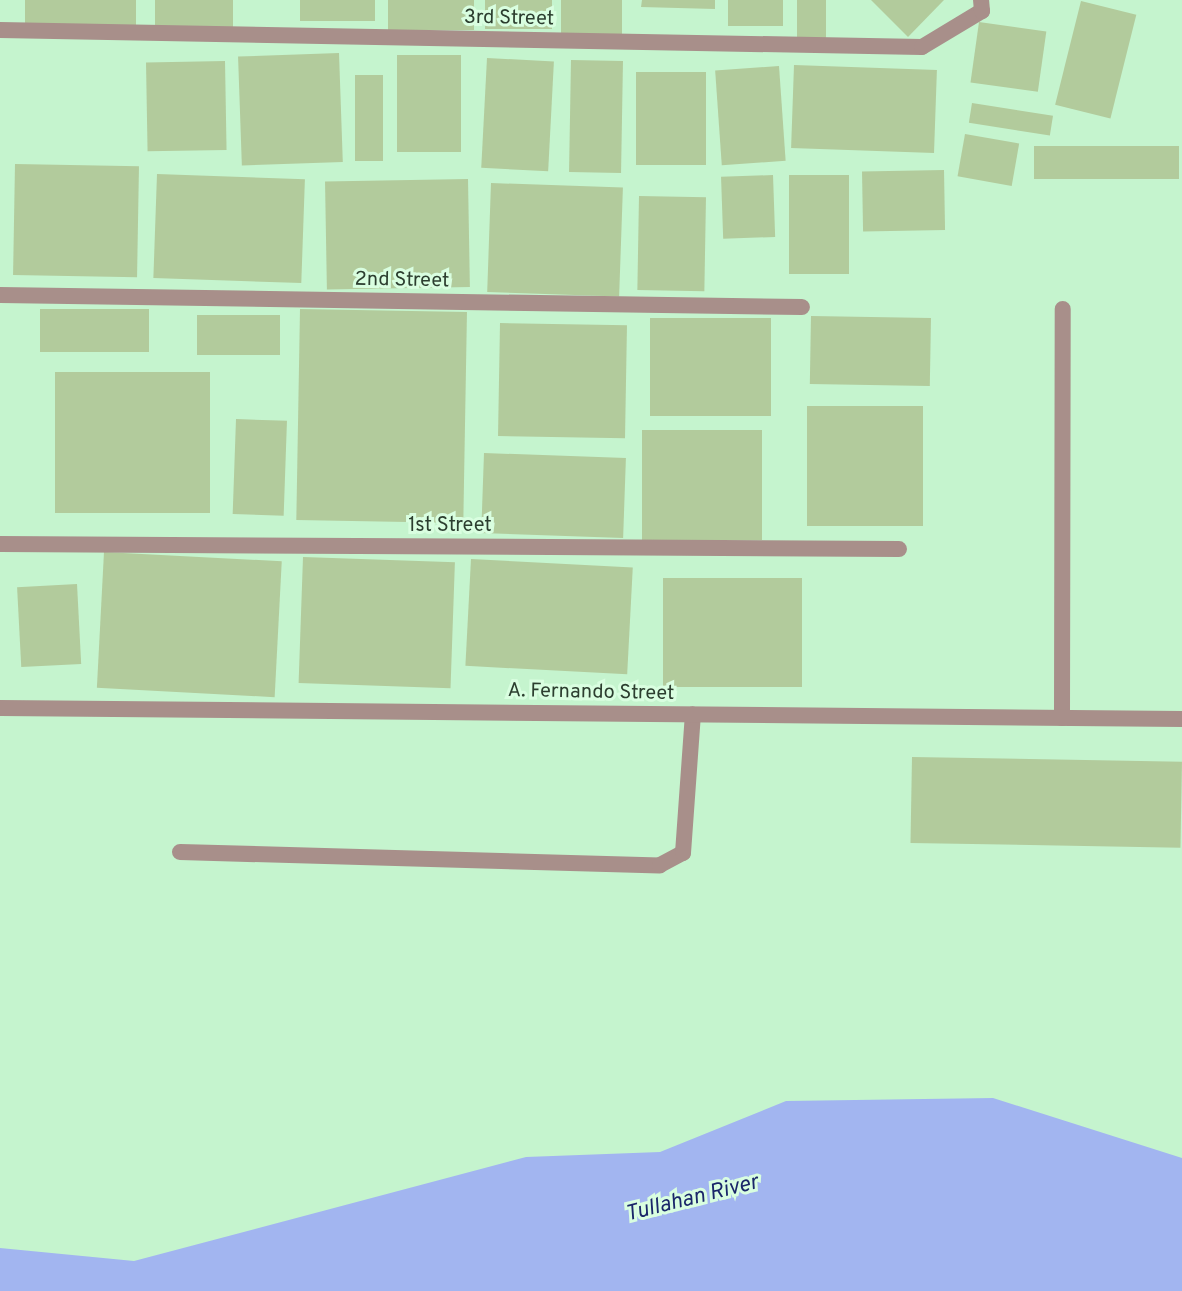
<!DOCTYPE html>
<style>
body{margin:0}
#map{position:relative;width:1182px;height:1291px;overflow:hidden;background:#c5f4ce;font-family:Overpass,sans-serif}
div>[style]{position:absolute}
.water>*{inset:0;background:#a2b5f0}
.building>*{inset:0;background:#b2cb9c;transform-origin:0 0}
.service>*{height:16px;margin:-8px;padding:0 8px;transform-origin:8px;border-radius:8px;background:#a88f8a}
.minor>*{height:16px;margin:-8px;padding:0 8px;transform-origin:8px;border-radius:8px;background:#a88f8a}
.tertiary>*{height:16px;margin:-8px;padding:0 8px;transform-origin:8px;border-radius:8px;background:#a88f8a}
span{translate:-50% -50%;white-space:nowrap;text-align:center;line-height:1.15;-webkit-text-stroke:6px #d9fee0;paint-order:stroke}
.street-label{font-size:20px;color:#2c3e2f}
.water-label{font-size:22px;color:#1a2669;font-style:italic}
</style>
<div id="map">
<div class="water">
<div style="clip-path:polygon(993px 1098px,1182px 1158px,1182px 1291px,0 1291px,0 1248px,134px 1261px,526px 1157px,660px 1152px,786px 1101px)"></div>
</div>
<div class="building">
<div style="left:25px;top:0;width:111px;height:25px"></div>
<div style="left:155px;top:0;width:78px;height:27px"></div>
<div style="left:300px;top:0;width:75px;height:21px"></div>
<div style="left:388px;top:0;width:86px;height:30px"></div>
<div style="left:485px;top:0;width:67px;height:29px"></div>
<div style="left:561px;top:0;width:61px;height:37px"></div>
<div style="clip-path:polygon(642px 0,715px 0,715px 9px,641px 7px)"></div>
<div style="left:728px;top:0;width:55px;height:26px"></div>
<div style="left:797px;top:0;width:29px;height:39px"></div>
<div style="clip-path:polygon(871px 0,944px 0,908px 37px)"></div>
<div style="left:1081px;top:1px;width:57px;height:107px;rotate:14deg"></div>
<div style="left:979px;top:22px;width:68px;height:61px;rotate:8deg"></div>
<div style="left:339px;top:53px;width:109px;height:101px;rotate:88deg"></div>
<div style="left:397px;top:55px;width:64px;height:97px"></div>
<div style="left:487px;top:58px;width:67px;height:110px;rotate:3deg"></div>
<div style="left:571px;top:60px;width:52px;height:112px;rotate:1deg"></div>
<div style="left:225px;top:61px;width:89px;height:79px;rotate:89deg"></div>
<div style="left:794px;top:65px;width:143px;height:83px;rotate:2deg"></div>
<div style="left:779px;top:66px;width:95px;height:64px;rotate:86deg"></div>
<div style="left:636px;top:72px;width:70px;height:93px"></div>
<div style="left:355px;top:75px;width:28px;height:86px"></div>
<div style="left:972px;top:103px;width:82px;height:20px;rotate:9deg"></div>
<div style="left:965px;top:134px;width:55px;height:43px;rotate:10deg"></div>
<div style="left:1034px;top:146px;width:145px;height:33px"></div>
<div style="left:15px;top:164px;width:124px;height:111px;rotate:1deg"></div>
<div style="left:944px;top:170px;width:60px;height:82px;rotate:89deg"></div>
<div style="left:157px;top:174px;width:148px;height:104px;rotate:2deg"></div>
<div style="left:773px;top:175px;width:62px;height:52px;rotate:88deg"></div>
<div style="left:789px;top:175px;width:60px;height:99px"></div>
<div style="left:468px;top:179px;width:108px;height:143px;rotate:89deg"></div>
<div style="left:491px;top:183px;width:132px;height:109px;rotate:2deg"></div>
<div style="left:639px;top:196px;width:67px;height:94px;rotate:1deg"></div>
<div style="left:149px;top:309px;width:43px;height:109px;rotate:90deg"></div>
<div style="left:300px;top:309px;width:167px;height:211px;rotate:1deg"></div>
<div style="left:197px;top:315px;width:83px;height:40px"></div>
<div style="left:811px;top:316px;width:120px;height:68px;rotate:1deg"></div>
<div style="left:650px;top:318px;width:121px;height:98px"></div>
<div style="left:500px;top:323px;width:127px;height:113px;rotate:1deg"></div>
<div style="left:210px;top:372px;width:141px;height:155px;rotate:90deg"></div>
<div style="left:807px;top:406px;width:116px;height:120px"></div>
<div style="left:236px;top:419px;width:51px;height:95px;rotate:2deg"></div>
<div style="left:642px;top:430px;width:120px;height:110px"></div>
<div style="left:484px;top:453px;width:142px;height:80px;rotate:2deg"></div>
<div style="left:104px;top:552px;width:178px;height:136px;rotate:3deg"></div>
<div style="left:303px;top:557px;width:152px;height:126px;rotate:2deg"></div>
<div style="left:471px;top:559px;width:162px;height:107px;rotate:3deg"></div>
<div style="left:663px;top:578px;width:139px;height:109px"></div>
<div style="left:77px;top:584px;width:80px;height:60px;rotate:87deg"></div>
<div style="left:912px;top:757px;width:270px;height:86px;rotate:1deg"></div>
</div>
<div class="service">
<div style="left:0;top:295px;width:802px;rotate:0.86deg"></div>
<div style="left:0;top:544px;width:899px;rotate:0.32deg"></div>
<div style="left:1062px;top:718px;width:409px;rotate:-89.9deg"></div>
<div style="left:180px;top:852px;width:480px;rotate:1.6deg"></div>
<div style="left:660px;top:865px;width:26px;rotate:-28deg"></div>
<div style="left:683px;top:853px;width:139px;rotate:-85.9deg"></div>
</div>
<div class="minor">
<div style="left:0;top:30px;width:922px;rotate:1.06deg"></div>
<div style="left:922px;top:47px;width:70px;rotate:-31deg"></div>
<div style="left:982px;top:11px;width:11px;rotate:-95deg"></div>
</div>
<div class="tertiary">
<div style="left:0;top:708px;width:1182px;rotate:0.53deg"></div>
</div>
<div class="street-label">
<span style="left:509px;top:19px;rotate:1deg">3rd Street</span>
<span style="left:402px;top:281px;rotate:1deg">2nd Street</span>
<span style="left:450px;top:526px">1st Street</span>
<span style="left:591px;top:693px;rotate:1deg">A. Fernando Street</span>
</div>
<div class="water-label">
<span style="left:692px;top:1199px;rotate:-14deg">Tullahan River</span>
</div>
</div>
